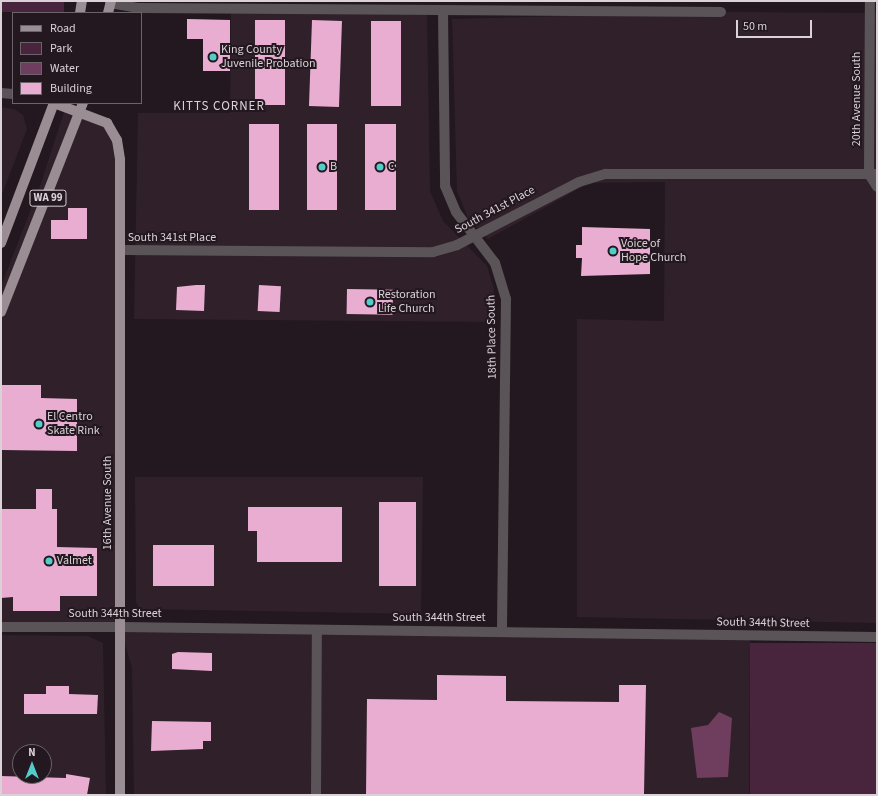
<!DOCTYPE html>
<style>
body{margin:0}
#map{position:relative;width:878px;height:796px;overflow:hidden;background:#23181f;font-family:"Source Sans 3",sans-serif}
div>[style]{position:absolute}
.built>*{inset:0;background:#30202a}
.green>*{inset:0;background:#48253c;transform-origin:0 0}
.water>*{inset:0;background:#6f3d5d}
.building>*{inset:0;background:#e8add1;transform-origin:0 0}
.minor>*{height:10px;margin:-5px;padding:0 5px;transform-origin:5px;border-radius:5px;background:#5a5458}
.tertiary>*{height:10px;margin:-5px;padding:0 5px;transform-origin:5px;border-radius:5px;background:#5a5458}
.primary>*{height:10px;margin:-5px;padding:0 5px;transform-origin:5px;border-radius:5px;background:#9a8d94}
.dots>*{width:11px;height:11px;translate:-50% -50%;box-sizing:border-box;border:2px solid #23181f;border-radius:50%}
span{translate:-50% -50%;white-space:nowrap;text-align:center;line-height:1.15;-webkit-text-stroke:4px #23181f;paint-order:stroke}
.shield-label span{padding:1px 3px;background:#23181f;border:1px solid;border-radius:3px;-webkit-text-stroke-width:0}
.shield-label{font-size:11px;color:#dad2d7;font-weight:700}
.poi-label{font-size:12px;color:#dad2d7}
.left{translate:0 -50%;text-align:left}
.street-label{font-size:12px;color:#dad2d7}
.neighbourhood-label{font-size:13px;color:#dad2d7;letter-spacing:1px}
.frame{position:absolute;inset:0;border:2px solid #dad2d7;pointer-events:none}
.legend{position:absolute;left:12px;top:12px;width:130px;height:92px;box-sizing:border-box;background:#23181f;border:1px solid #6c6269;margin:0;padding:5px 7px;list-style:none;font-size:12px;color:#dad2d7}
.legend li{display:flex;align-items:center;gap:8px;height:20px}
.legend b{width:20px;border:1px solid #6c6269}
.north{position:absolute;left:12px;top:744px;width:40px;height:40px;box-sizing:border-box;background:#23181f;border:1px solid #6c6269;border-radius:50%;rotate:0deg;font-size:11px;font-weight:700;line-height:16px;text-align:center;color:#dad2d7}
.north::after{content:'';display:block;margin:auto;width:14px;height:18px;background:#53cdc9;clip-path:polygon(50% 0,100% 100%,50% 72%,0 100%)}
.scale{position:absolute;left:736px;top:20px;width:76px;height:18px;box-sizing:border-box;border:2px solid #dad2d7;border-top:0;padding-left:5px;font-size:12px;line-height:14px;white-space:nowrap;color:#dad2d7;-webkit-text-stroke:3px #23181f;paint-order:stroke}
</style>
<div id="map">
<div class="built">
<div style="clip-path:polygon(231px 12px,427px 15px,430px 191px,443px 221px,487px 266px,494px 289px,493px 322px,134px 319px,138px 113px,230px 113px)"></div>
<div style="clip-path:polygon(731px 12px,877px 13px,876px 623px,577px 617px,577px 319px,664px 321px,665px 182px,589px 183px,488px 239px,468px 218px,457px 191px,452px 19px)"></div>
<div style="clip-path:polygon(1px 107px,14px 109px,23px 115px,27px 129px,1px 197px)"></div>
<div style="clip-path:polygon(65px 109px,98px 121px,117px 140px,121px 627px,750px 636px,749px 795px,134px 795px,132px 668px,120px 627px,1px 627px,1px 286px,40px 186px)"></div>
<div style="clip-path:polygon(135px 477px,423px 477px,421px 614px,139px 609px,136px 601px)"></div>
<div style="clip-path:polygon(evenodd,1px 635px,88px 636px,103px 643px,106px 795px,1px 795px,1px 635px,20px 752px,44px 752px,44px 776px,20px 776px,20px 752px)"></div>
</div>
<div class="green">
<div style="left:1px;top:1px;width:63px;height:11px"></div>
<div style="left:750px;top:643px;width:127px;height:152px"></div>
</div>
<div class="water">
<div style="clip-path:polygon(719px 712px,732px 718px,728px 777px,697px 778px,691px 728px,708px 725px)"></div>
</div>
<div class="building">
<div style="clip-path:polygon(187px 19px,230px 20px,230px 71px,203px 71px,203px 39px,187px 39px)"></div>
<div style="left:255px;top:20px;width:30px;height:85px"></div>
<div style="left:312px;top:20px;width:30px;height:86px;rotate:2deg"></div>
<div style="left:371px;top:21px;width:30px;height:85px"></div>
<div style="left:249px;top:124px;width:30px;height:86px"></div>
<div style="left:307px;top:124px;width:30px;height:86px"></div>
<div style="left:365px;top:124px;width:31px;height:86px"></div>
<div style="clip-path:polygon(68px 208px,87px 208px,87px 239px,51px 239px,51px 220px,68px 220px)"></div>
<div style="clip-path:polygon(582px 227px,650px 229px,650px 274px,581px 276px,582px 258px,576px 258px,576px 245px,582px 245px)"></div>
<div style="clip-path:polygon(196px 285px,205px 285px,204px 311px,176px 310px,177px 287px)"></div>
<div style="left:259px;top:285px;width:22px;height:26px;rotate:3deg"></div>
<div style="left:347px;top:289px;width:46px;height:25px;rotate:1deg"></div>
<div style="clip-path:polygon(1px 385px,41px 385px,41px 398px,77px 399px,77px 451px,1px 450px)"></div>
<div style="clip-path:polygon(36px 489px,52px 489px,52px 509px,57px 509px,57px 547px,97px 548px,97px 596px,60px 596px,60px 611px,13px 611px,13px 597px,1px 598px,1px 509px,36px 509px)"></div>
<div style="left:379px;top:502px;width:37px;height:84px"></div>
<div style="clip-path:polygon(248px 507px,342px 507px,342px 562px,257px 562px,257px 531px,248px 531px)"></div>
<div style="left:153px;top:545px;width:61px;height:41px"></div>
<div style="clip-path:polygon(178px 652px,212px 653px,212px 671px,172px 669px,172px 654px)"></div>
<div style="clip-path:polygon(437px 675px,506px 676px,506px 701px,619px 702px,619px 685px,646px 685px,644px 795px,366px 795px,367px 699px,437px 700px)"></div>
<div style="clip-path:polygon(46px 686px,69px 686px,69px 694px,98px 695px,97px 714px,24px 714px,24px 694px,46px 694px)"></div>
<div style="clip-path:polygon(152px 721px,211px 722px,211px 741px,203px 741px,203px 749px,151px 751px)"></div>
<div style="clip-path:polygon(66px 774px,90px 778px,87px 795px,1px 795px,1px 776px,66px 778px)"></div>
</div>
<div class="minor">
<div style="left:110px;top:3px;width:28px;rotate:10deg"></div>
<div style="left:138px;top:8px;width:583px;rotate:0.39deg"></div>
<div style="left:443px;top:12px;width:174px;rotate:89.3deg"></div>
<div style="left:445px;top:186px;width:28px;rotate:67deg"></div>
<div style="left:456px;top:212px;width:64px;rotate:52.6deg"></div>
<div style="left:495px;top:263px;width:38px;rotate:73deg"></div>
<div style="left:506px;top:299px;width:332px;rotate:90.7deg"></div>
<div style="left:1px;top:93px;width:12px;rotate:5deg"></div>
<div style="left:869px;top:174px;width:15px;rotate:58deg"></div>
<div style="left:122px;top:250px;width:311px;rotate:0.4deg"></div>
<div style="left:433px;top:252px;width:25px;rotate:-16deg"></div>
<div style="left:457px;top:245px;width:137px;rotate:-27.3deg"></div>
<div style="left:579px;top:182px;width:28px;rotate:-17deg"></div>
<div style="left:606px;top:174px;width:271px"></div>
<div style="left:120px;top:627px;width:757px;rotate:0.76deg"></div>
<div style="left:316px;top:795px;width:164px;rotate:-89.7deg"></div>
</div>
<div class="tertiary">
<div style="left:869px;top:174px;width:173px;rotate:-89.7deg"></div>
<div style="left:1px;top:627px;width:119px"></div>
</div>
<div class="primary">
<div style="left:80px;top:13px;width:12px;rotate:-81deg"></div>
<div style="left:108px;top:13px;width:12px;rotate:-76deg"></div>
<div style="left:54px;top:103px;width:57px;rotate:20.7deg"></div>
<div style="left:107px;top:123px;width:20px;rotate:60deg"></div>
<div style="left:117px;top:140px;width:20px;rotate:81deg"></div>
<div style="left:120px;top:160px;width:635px;rotate:90deg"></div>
<div style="left:1px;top:243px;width:150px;rotate:-69.3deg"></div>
<div style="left:1px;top:312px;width:225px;rotate:-68.6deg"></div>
</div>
<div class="dots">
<div style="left:213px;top:57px;background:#53cdc9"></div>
<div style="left:322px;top:167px;background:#53cdc9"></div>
<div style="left:380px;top:167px;background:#53cdc9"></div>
<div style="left:613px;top:251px;background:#53cdc9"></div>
<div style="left:370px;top:302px;background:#53cdc9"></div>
<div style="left:39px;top:424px;background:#53cdc9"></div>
<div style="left:49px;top:561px;background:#53cdc9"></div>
</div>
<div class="shield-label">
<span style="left:48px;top:198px">WA 99</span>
</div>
<div class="poi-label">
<span class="left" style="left:221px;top:57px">King County<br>Juvenile Probation</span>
<span class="left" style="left:330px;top:167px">B</span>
<span class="left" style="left:388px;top:167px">C</span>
<span class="left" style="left:621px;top:251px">Voice of<br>Hope Church</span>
<span class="left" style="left:378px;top:302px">Restoration<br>Life Church</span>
<span class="left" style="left:47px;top:424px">El Centro<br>Skate Rink</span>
<span class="left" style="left:57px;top:561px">Valmet</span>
</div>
<div class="street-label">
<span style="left:857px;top:99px;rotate:-90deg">20th Avenue South</span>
<span style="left:495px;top:210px;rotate:-28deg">South 341st Place</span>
<span style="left:172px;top:238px">South 341st Place</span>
<span style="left:492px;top:337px;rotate:-91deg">18th Place South</span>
<span style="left:108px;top:503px;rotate:-90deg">16th Avenue South</span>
<span style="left:115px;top:614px">South 344th Street</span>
<span style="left:439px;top:618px">South 344th Street</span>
<span style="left:763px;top:623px;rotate:1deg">South 344th Street</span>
</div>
<div class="neighbourhood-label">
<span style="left:219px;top:106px">KITTS CORNER</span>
</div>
<div class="frame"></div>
<ul class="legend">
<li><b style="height:5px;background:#9a8d94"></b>Road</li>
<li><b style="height:11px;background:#48253c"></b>Park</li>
<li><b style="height:11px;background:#6f3d5d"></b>Water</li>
<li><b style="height:11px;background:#e8add1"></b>Building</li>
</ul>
<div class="north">N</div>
<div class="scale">50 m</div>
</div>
